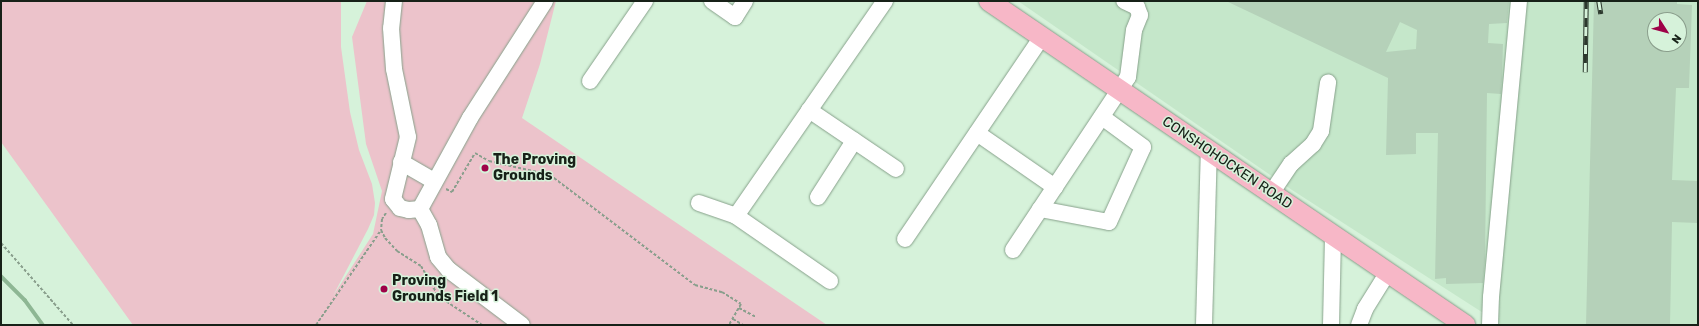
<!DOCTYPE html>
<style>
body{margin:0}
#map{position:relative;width:1699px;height:326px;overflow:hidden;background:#d6f2da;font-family:Rubik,sans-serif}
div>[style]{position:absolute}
.built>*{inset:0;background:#c5e7ca}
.green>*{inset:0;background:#ecc3cb}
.stream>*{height:3.5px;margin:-1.75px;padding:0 1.75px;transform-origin:1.75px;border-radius:1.75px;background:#8eb794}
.building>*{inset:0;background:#b5d1b9}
.path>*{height:2px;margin-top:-1px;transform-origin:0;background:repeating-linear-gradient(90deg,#899e8c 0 3px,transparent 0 5px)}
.roads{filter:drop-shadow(0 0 1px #87a18b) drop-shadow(0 0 1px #87a18b)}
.minor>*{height:16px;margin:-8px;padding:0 8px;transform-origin:8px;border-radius:8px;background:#fff}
.major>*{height:20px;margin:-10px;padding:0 10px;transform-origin:10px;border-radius:10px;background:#f7b7c7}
.rail>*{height:4.5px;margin-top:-2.25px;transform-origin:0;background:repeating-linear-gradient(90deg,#d6f2da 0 9px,#2c382d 0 18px);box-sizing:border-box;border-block:1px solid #2c382d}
.dots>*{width:11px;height:11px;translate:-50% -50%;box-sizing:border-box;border:2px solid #d6f2da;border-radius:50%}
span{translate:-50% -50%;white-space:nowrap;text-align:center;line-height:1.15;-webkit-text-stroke:3px #d6f2da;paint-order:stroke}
.poi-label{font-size:14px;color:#172118;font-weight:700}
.left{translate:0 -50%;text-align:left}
.street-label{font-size:14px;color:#172118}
.frame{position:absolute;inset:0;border:2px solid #172118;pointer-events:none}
.north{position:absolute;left:1647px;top:12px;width:40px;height:40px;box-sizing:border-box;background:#d6f2da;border:1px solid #8a9e8c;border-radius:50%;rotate:126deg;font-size:11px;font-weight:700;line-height:16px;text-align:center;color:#172118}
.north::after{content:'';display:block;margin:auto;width:14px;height:18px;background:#9e0248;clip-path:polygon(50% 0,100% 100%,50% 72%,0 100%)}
</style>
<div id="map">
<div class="built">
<div style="clip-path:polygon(evenodd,1018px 1px,1698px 1px,1698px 325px,1502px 325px,1292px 190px,1018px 1px,1655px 20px,1679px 20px,1679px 44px,1655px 44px,1655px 20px)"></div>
</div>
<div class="green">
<div style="clip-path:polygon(1px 1px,341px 1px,341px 47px,350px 112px,359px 150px,372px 184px,375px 203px,374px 215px,368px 229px,333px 296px,373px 234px,382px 191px,366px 144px,352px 37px,367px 1px,556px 1px,540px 64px,522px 118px,827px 325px,133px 325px,1px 142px)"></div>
</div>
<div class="stream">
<div style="left:1px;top:276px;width:34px;rotate:45deg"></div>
<div style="left:25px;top:300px;width:31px;rotate:54deg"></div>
</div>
<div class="building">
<div style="clip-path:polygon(evenodd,1226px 1px,1509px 1px,1507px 23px,1489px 24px,1488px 43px,1503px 44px,1502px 79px,1501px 94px,1487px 93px,1485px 260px,1483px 283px,1446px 284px,1446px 278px,1435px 279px,1438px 133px,1416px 133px,1416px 154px,1386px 155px,1388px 78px,1226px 1px,1400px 22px,1417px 30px,1416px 49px,1386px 52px,1400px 22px)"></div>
<div style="clip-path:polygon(evenodd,1594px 1px,1677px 1px,1677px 4px,1692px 5px,1689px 88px,1676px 88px,1672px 180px,1698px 181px,1698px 223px,1672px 222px,1670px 325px,1586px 325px,1594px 1px,1655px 20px,1679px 20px,1679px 44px,1655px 44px,1655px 20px)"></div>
</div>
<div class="path">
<div style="left:446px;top:189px;width:7px;rotate:27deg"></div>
<div style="left:452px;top:192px;width:45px;rotate:-59.5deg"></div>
<div style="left:475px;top:153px;width:16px;rotate:30deg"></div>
<div style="left:489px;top:161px;width:63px;rotate:12.9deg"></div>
<div style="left:550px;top:175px;width:182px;rotate:37.2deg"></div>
<div style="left:695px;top:285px;width:28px;rotate:15deg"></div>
<div style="left:722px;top:292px;width:22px;rotate:32deg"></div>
<div style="left:741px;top:304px;width:24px;rotate:120deg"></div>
<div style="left:386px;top:213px;width:7px;rotate:124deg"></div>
<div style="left:382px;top:219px;width:11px;rotate:95deg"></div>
<div style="left:381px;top:230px;width:9px;rotate:63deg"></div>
<div style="left:385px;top:238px;width:18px;rotate:47deg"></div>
<div style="left:397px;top:251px;width:28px;rotate:32deg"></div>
<div style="left:421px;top:266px;width:34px;rotate:60deg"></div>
<div style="left:438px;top:296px;width:53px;rotate:33.4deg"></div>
<div style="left:1px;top:243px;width:109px;rotate:48.7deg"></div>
<div style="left:739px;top:308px;width:19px;rotate:28deg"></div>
<div style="left:733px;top:319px;width:12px;rotate:31deg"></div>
<div style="left:316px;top:325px;width:115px;rotate:-55.6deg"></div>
</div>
<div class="roads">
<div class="minor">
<div style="left:394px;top:1px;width:27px;rotate:96deg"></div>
<div style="left:391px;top:28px;width:41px;rotate:85.8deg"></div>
<div style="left:394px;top:69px;width:69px;rotate:78.4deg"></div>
<div style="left:408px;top:137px;width:64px;rotate:103.6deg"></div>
<div style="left:393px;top:199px;width:11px;rotate:52deg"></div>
<div style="left:400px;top:208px;width:9px;rotate:13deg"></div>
<div style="left:409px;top:210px;width:11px;rotate:-5deg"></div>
<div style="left:420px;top:209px;width:104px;rotate:-61.2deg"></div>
<div style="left:470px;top:118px;width:139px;rotate:-57.3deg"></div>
<div style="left:712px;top:1px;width:28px;rotate:35deg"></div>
<div style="left:735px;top:17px;width:19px;rotate:-58deg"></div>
<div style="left:590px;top:81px;width:97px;rotate:-55.5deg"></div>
<div style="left:809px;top:110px;width:105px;rotate:34.1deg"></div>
<div style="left:977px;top:133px;width:95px;rotate:34.7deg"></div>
<div style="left:401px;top:162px;width:38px;rotate:30deg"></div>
<div style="left:1272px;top:192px;width:34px;rotate:-56deg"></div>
<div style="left:1291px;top:164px;width:30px;rotate:-42deg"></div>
<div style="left:1313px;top:144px;width:15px;rotate:-58deg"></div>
<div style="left:1321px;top:131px;width:49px;rotate:-81.7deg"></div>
<div style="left:818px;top:197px;width:67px;rotate:-57.3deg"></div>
<div style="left:699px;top:203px;width:39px;rotate:19deg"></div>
<div style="left:420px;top:209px;width:18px;rotate:61deg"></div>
<div style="left:429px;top:225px;width:33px;rotate:74deg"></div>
<div style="left:438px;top:257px;width:17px;rotate:50deg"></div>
<div style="left:449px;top:270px;width:91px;rotate:37deg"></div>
<div style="left:1040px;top:209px;width:70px;rotate:10.7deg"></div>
<div style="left:1109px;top:222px;width:82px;rotate:-65.6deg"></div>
<div style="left:1143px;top:147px;width:51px;rotate:-143.8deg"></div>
<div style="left:905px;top:239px;width:244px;rotate:-55.9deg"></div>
<div style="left:1013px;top:250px;width:208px;rotate:-56.4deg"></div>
<div style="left:1128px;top:77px;width:47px;rotate:-82.7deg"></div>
<div style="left:1134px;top:30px;width:16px;rotate:-68deg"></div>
<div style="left:1140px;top:15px;width:9px;rotate:-111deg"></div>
<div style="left:1137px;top:7px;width:14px;rotate:-155deg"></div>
<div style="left:830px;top:281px;width:114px;rotate:-145.3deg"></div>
<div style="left:736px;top:216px;width:262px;rotate:-55.3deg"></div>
<div style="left:1204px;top:325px;width:175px;rotate:-88.4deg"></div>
<div style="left:1331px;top:325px;width:90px;rotate:-88.7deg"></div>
<div style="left:1359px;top:325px;width:17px;rotate:-69deg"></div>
<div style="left:1365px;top:309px;width:44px;rotate:-58.1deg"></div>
<div style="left:1490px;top:325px;width:28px;rotate:-88deg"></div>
<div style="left:1491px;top:297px;width:297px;rotate:-84.6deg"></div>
</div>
<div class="major">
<div style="left:989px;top:1px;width:576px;rotate:34.24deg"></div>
</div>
</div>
<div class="rail">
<div style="left:1599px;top:1px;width:13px;rotate:81deg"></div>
<div style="left:1585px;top:72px;width:71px;rotate:-89.2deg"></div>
</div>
<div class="dots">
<div style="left:485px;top:168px;background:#9e0248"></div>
<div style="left:384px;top:289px;background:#9e0248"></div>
</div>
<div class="poi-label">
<span class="left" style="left:493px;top:168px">The Proving<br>Grounds</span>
<span class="left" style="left:392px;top:289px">Proving<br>Grounds Field 1</span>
</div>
<div class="street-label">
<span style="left:1227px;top:163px;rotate:34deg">CONSHOHOCKEN ROAD</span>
</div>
<div class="frame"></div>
<div class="north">N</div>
</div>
